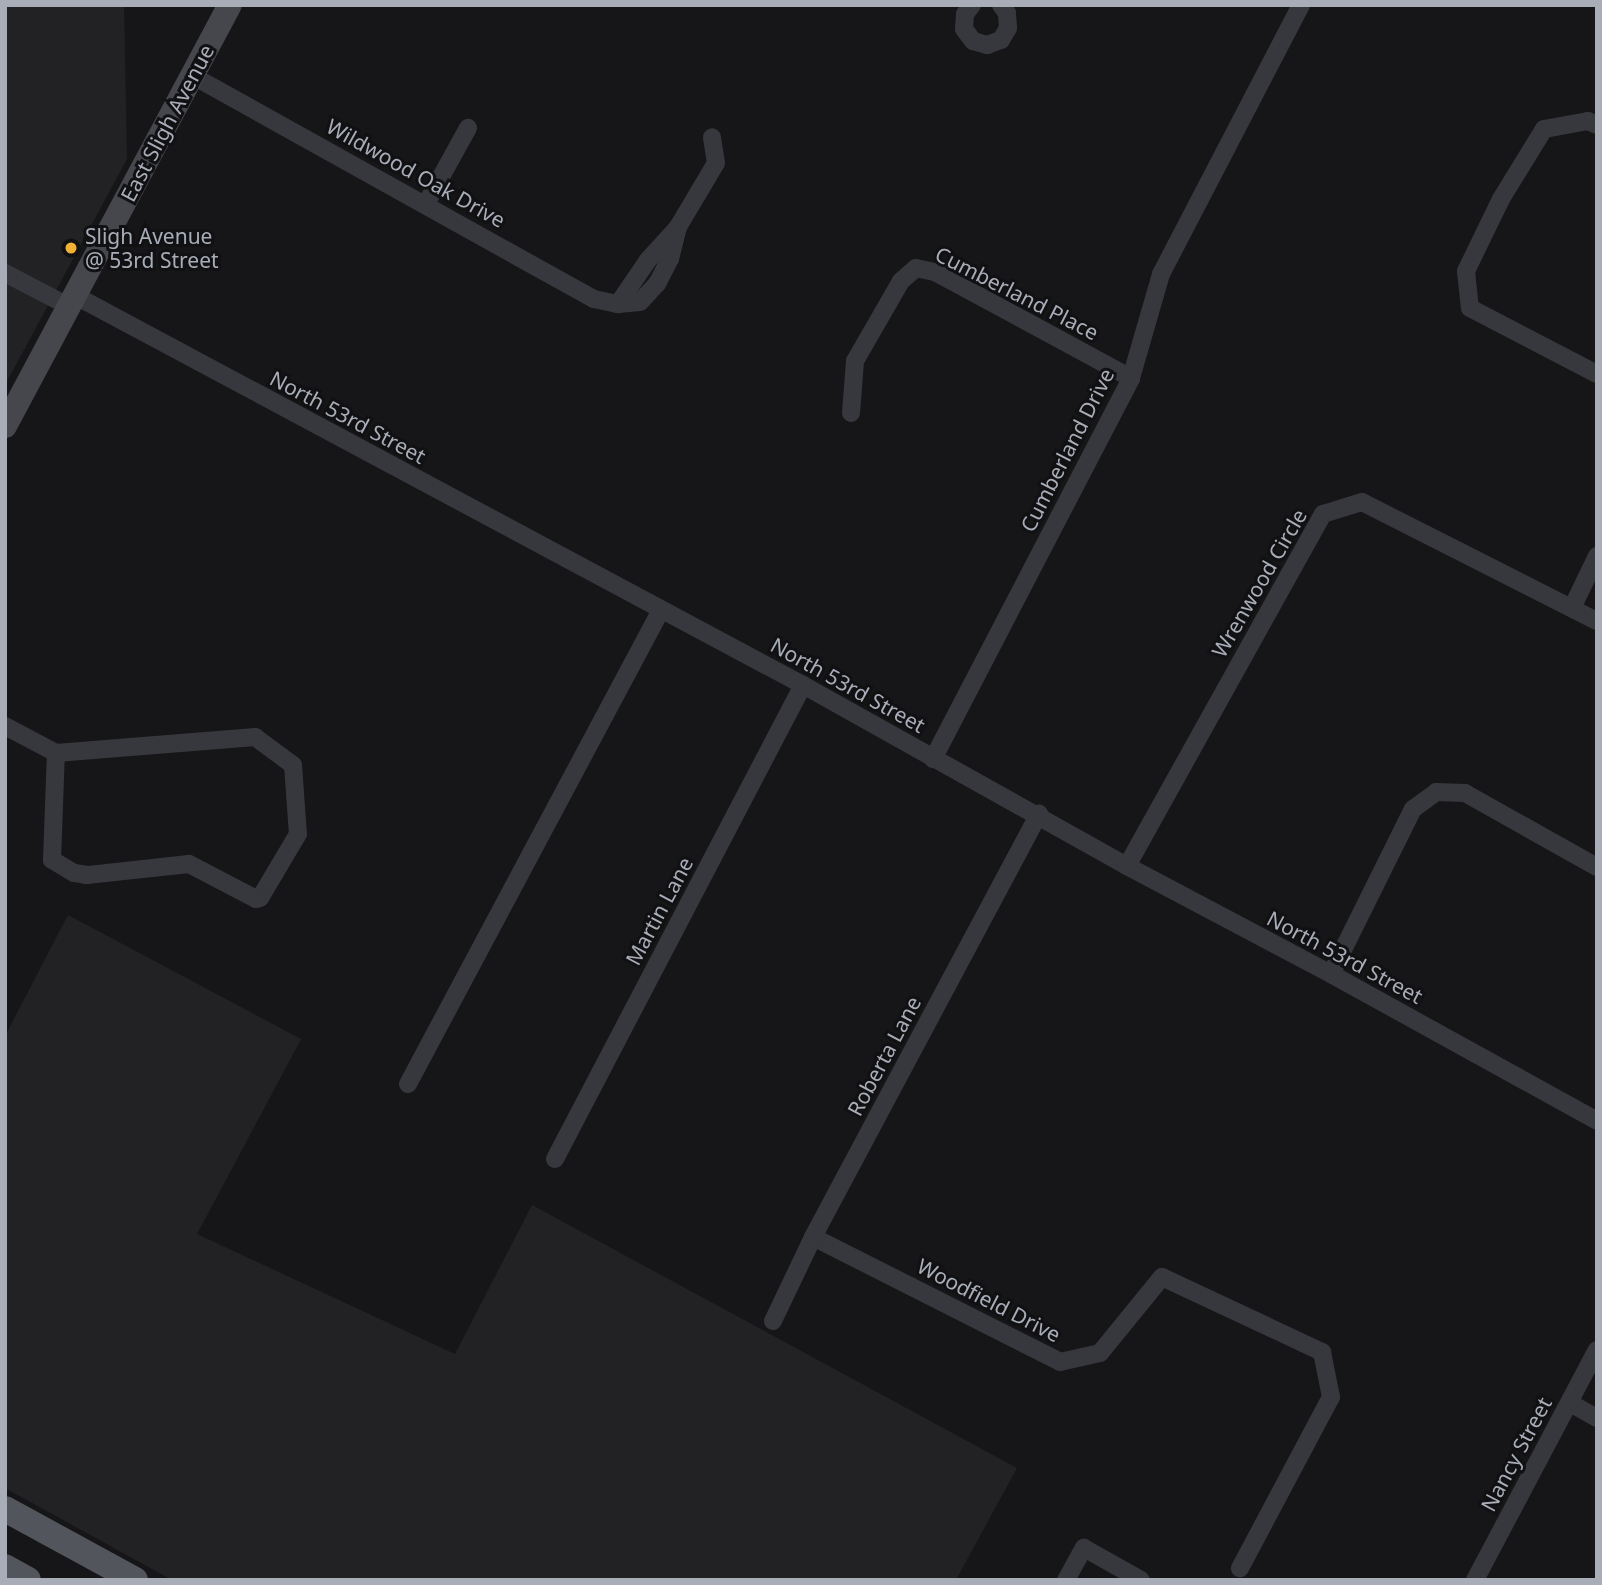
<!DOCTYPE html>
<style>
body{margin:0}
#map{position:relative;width:1602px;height:1585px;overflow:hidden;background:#161618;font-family:"Noto Sans",sans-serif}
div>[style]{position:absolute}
.built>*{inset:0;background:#222225}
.street>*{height:18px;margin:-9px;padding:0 9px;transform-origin:9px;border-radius:9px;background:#37383d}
.secondary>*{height:24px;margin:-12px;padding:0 12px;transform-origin:12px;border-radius:12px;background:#45474d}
.primary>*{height:26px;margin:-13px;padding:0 13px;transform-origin:13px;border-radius:13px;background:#53555c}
.dots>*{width:19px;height:19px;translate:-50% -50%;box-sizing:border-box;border:4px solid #111113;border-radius:50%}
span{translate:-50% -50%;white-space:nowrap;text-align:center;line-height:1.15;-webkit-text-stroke:6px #111113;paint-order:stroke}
.street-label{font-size:21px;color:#a8adb8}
.poi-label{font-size:21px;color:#a8adb8}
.left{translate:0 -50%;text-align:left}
.frame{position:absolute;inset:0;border:7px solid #a8adb8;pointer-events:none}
</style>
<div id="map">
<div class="built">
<div style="clip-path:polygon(5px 5px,124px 5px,127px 159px,5px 385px)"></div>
<div style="clip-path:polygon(68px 915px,301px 1039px,197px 1234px,455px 1354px,532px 1205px,1017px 1468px,956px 1580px,172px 1580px,5px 1488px,5px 1036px)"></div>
</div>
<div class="street">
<div style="left:972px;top:5px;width:11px;rotate:128deg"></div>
<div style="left:965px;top:14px;width:15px;rotate:94deg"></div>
<div style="left:964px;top:29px;width:15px;rotate:53deg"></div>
<div style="left:973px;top:41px;width:15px;rotate:16deg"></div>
<div style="left:987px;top:45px;width:15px;rotate:-20deg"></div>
<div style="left:1001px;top:40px;width:14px;rotate:-60deg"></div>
<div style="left:1008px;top:28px;width:15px;rotate:-94deg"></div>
<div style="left:1007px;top:13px;width:10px;rotate:-127deg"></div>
<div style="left:193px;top:76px;width:459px;rotate:29.1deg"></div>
<div style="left:594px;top:299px;width:25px;rotate:12deg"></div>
<div style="left:618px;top:304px;width:22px;rotate:-5deg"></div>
<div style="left:640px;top:302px;width:25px;rotate:-47deg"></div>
<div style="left:657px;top:284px;width:28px;rotate:-63deg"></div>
<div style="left:670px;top:259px;width:33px;rotate:-76deg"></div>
<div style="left:1597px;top:125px;width:10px;rotate:-156deg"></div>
<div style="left:1588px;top:121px;width:45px;rotate:169.7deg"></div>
<div style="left:1544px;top:129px;width:82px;rotate:121.6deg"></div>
<div style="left:1501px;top:199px;width:80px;rotate:115.9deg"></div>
<div style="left:1466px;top:271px;width:37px;rotate:84deg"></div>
<div style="left:1470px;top:308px;width:143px;rotate:27.5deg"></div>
<div style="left:426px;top:204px;width:87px;rotate:-61.1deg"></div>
<div style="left:5px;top:273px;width:71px;rotate:27.6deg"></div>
<div style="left:74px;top:295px;width:827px;rotate:28.15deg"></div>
<div style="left:803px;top:685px;width:371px;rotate:29.2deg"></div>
<div style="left:1127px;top:866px;width:231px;rotate:27.9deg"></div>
<div style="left:1331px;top:974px;width:304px;rotate:28.9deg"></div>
<div style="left:618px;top:304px;width:53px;rotate:-55.7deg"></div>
<div style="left:648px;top:260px;width:45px;rotate:-47.7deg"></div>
<div style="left:678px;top:227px;width:74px;rotate:-59.3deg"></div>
<div style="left:716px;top:163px;width:26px;rotate:-99deg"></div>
<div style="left:851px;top:413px;width:52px;rotate:-85.6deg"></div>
<div style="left:855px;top:361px;width:92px;rotate:-60.1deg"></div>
<div style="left:901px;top:281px;width:20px;rotate:-41deg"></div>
<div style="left:916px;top:268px;width:19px;rotate:12deg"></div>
<div style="left:935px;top:272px;width:223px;rotate:28.4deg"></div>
<div style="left:1572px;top:608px;width:58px;rotate:-64.3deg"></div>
<div style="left:5px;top:726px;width:58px;rotate:27.9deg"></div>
<div style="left:56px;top:753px;width:200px;rotate:-4.6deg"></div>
<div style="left:255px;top:737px;width:47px;rotate:36.4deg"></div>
<div style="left:293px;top:765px;width:69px;rotate:85.9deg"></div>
<div style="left:298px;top:834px;width:74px;rotate:120.7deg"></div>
<div style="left:260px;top:898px;width:4px;rotate:166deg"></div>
<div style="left:256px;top:899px;width:76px;rotate:-152.4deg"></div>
<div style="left:189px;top:864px;width:103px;rotate:173.8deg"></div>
<div style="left:87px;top:875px;width:13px;rotate:-171deg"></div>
<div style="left:74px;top:873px;width:26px;rotate:-149deg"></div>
<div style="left:52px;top:860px;width:107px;rotate:-87.9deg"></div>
<div style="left:933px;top:759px;width:429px;rotate:-62.5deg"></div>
<div style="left:1131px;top:378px;width:108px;rotate:-73.9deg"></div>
<div style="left:1161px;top:274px;width:303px;rotate:-62.5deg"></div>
<div style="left:1127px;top:866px;width:403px;rotate:-60.9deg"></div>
<div style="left:1323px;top:514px;width:41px;rotate:-17.1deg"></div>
<div style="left:1362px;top:502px;width:263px;rotate:26.9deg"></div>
<div style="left:1331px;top:974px;width:184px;rotate:-63.6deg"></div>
<div style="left:1413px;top:809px;width:29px;rotate:-36deg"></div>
<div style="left:1436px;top:792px;width:29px;rotate:2deg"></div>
<div style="left:1465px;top:793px;width:151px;rotate:29.3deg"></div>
<div style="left:408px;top:1084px;width:537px;rotate:-61.91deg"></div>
<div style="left:555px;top:1159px;width:535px;rotate:-62.38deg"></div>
<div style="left:813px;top:1237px;width:277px;rotate:26.8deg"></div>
<div style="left:1060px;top:1362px;width:41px;rotate:-12.7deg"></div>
<div style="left:1100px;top:1353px;width:98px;rotate:-50.8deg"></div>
<div style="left:1162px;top:1277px;width:177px;rotate:25.1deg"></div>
<div style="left:1322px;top:1352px;width:46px;rotate:78.7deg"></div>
<div style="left:1331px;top:1397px;width:194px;rotate:118deg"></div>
<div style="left:773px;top:1321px;width:93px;rotate:-64.5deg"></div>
<div style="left:813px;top:1237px;width:480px;rotate:-61.9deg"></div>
<div style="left:1570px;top:1403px;width:31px;rotate:29deg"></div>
<div style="left:1066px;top:1580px;width:37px;rotate:-61deg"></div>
<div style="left:1084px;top:1548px;width:65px;rotate:29.3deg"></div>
<div style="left:1475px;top:1580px;width:260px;rotate:-62.1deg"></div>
</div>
<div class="secondary">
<div style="left:5px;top:426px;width:477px;rotate:-61.9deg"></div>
</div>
<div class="primary">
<div style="left:5px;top:1509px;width:148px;rotate:28.6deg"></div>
<div style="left:5px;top:1567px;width:26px;rotate:29deg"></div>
</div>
<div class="dots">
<div style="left:71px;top:248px;background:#f2b134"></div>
</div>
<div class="street-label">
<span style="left:167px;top:123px;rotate:-62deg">East Sligh Avenue</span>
<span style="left:416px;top:173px;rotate:29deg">Wildwood Oak Drive</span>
<span style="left:1017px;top:293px;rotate:27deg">Cumberland Place</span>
<span style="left:348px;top:417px;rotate:28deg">North 53rd Street</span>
<span style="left:1067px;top:450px;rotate:-63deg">Cumberland Drive</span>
<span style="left:1259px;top:583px;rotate:-60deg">Wrenwood Circle</span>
<span style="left:848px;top:685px;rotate:29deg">North 53rd Street</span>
<span style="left:659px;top:911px;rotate:-62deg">Martin Lane</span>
<span style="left:1345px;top:957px;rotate:28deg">North 53rd Street</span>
<span style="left:884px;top:1056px;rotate:-62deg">Roberta Lane</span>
<span style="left:989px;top:1300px;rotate:27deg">Woodfield Drive</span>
<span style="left:1516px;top:1454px;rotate:-62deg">Nancy Street</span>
</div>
<div class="poi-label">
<span class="left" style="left:85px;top:248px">Sligh Avenue<br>@ 53rd Street</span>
</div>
<div class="frame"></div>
</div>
